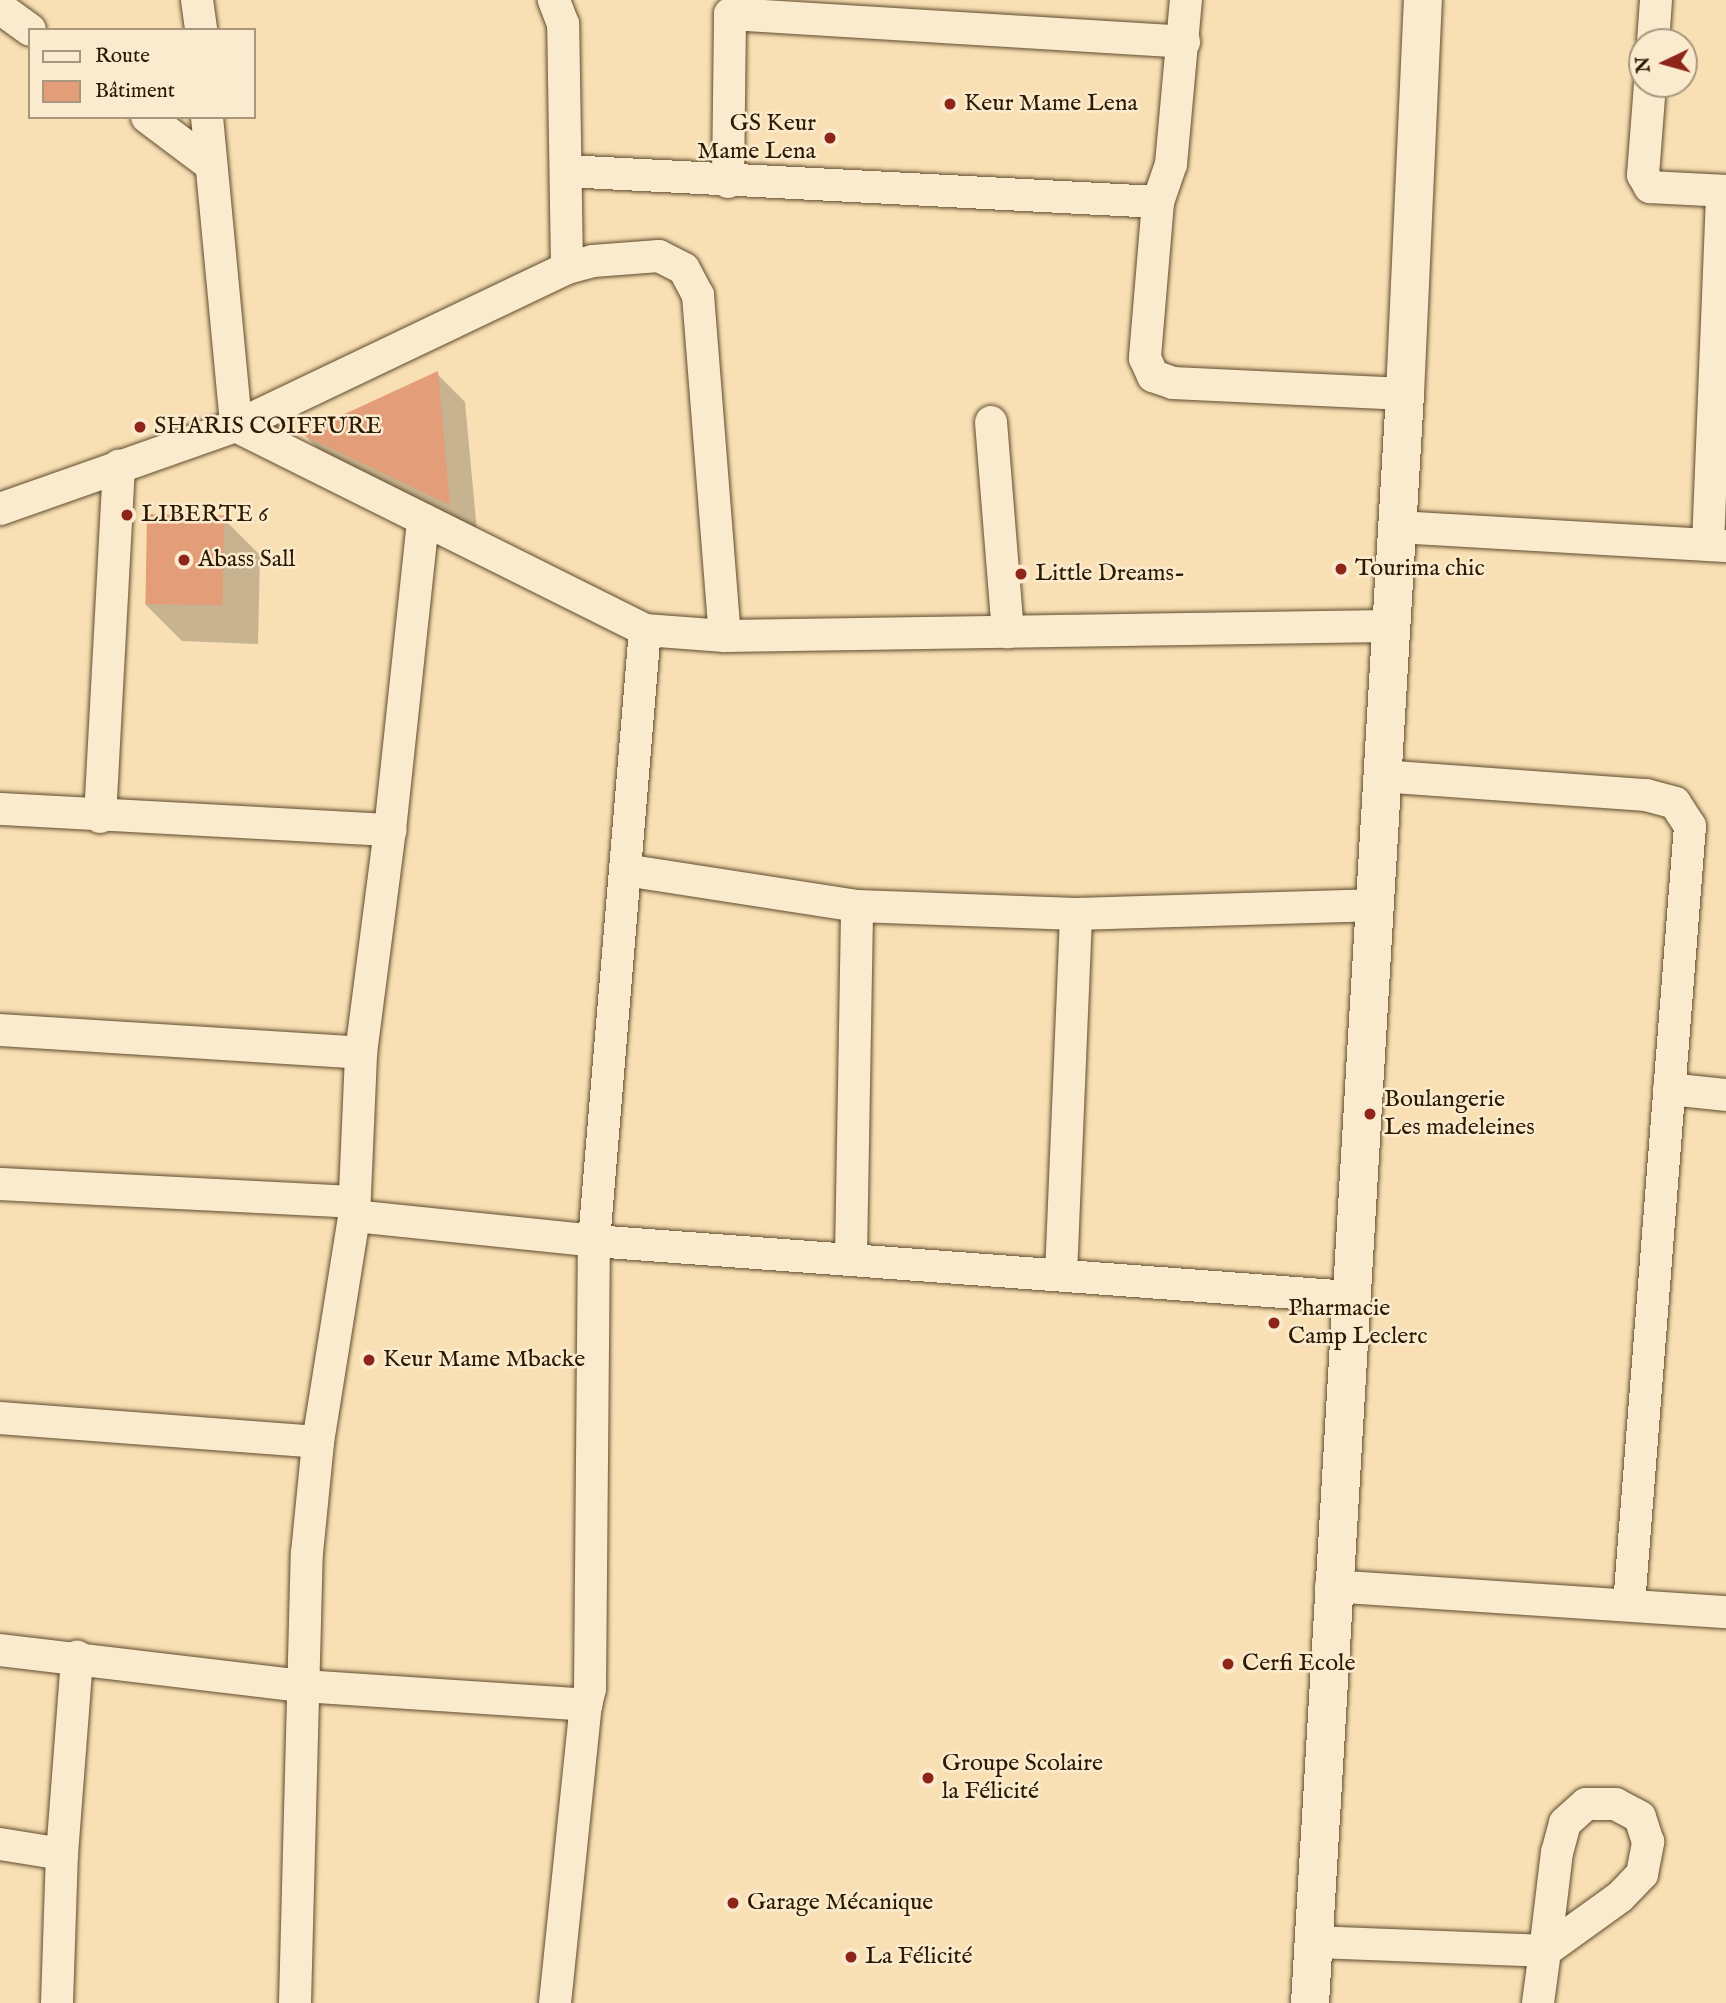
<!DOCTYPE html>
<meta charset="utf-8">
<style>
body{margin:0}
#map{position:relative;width:1726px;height:2003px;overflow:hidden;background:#f9e0b4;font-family:"IM FELL English",serif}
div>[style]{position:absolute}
.shadow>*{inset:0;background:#0003}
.building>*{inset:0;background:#e39d79;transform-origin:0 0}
.roads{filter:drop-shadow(0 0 2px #5f4b2d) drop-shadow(0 0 2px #5f4b2d)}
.street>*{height:32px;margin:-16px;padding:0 16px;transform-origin:16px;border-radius:16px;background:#fbebce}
.secondary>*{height:38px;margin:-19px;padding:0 19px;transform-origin:19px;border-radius:19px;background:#fbebce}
.dots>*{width:19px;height:19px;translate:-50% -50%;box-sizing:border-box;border:4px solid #fbebce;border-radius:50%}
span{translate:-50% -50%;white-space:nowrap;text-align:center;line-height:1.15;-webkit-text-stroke:5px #fbebce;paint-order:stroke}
.poi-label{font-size:24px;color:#2c1900}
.left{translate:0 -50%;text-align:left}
.right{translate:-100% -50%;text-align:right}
.legend{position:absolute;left:28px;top:28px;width:228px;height:91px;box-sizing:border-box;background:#fbebce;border:2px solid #a8977c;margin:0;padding:9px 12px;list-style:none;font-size:21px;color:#2c1900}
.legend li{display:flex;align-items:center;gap:14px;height:35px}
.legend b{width:35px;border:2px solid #a8977c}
.north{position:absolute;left:1628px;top:28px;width:70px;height:70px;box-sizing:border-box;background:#fbebce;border:2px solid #a8977c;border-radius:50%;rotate:265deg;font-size:19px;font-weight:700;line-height:28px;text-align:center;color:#2c1900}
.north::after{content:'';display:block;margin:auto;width:24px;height:32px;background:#8f2418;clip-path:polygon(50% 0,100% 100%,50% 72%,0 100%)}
</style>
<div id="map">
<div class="shadow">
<div style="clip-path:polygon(437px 374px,465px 402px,477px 532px,332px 462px,304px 435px)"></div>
<div style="clip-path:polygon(223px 518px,260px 555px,258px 644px,182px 641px,145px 604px)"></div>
</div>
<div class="building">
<div style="clip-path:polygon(438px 371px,450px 505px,301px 434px)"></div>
<div style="left:147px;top:514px;width:77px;height:90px;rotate:1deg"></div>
</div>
<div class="roads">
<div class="street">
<div style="left:197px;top:0;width:30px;rotate:82deg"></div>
<div style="left:0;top:8px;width:37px;rotate:36deg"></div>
<div style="left:1653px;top:42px;width:42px;rotate:-85.9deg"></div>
<div style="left:1650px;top:84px;width:91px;rotate:94.4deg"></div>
<div style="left:1643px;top:175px;width:14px;rotate:60deg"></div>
<div style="left:1650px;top:187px;width:76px;rotate:3deg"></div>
<div style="left:147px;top:117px;width:80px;rotate:36.9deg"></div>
<div style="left:207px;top:117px;width:310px;rotate:84.6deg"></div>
<div style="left:566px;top:171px;width:593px;rotate:3deg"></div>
<div style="left:1158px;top:202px;width:157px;rotate:94.8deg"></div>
<div style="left:1145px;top:358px;width:20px;rotate:66deg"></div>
<div style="left:1153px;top:376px;width:21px;rotate:19deg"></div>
<div style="left:1173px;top:383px;width:232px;rotate:2.7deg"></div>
<div style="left:728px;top:182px;width:168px;rotate:-89.3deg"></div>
<div style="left:730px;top:14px;width:455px;rotate:3.5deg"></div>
<div style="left:1158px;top:202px;width:40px;rotate:-71.1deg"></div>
<div style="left:1171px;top:164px;width:165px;rotate:-84.8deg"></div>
<div style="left:567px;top:268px;width:27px;rotate:-15deg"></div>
<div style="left:593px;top:261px;width:66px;rotate:-4.3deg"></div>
<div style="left:659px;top:256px;width:28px;rotate:27deg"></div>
<div style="left:684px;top:269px;width:30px;rotate:62deg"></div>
<div style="left:698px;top:295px;width:342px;rotate:85.5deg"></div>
<div style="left:991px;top:422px;width:211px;rotate:85.4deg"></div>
<div style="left:236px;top:426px;width:457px;rotate:26.5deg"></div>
<div style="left:645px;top:630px;width:80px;rotate:4.3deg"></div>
<div style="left:725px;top:636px;width:664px;rotate:-0.86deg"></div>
<div style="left:0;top:509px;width:250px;rotate:-19.4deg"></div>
<div style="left:236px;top:426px;width:367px;rotate:-25.5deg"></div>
<div style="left:567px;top:268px;width:244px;rotate:-90.9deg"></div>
<div style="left:563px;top:24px;width:26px;rotate:-111deg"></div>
<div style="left:1396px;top:527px;width:331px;rotate:3.3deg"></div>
<div style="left:1708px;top:545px;width:354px;rotate:-87.7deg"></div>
<div style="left:1380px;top:776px;width:267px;rotate:4.1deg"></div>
<div style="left:1646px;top:795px;width:30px;rotate:15deg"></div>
<div style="left:1675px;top:803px;width:27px;rotate:57deg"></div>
<div style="left:1690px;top:826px;width:780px;rotate:94.48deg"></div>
<div style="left:0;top:809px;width:391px;rotate:3.1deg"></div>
<div style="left:100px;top:817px;width:352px;rotate:-86.9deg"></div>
<div style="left:625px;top:870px;width:235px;rotate:8.8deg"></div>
<div style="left:857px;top:906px;width:219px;rotate:2.1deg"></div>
<div style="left:1076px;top:914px;width:296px;rotate:-1.7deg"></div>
<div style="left:0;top:1030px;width:362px;rotate:3.6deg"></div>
<div style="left:1669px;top:1089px;width:57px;rotate:6deg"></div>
<div style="left:0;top:1184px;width:352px;rotate:2.9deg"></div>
<div style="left:354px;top:1216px;width:241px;rotate:5.9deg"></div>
<div style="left:594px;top:1241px;width:758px;rotate:4.24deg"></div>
<div style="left:851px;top:1257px;width:351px;rotate:-89deg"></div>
<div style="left:1061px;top:1275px;width:361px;rotate:-87.6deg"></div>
<div style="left:0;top:1418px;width:319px;rotate:4.3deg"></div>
<div style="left:1331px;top:1586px;width:396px;rotate:3.8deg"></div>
<div style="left:0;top:1650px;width:305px;rotate:6.8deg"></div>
<div style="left:303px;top:1686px;width:284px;rotate:3.8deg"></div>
<div style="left:586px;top:1705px;width:16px;rotate:-76deg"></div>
<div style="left:590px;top:1689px;width:448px;rotate:-89.5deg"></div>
<div style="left:594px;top:1241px;width:613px;rotate:-85.23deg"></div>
<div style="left:0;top:1844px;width:63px;rotate:9.2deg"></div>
<div style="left:1314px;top:1942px;width:231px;rotate:2.2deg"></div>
<div style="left:1545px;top:1951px;width:92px;rotate:-35.8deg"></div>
<div style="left:1620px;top:1897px;width:32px;rotate:-46deg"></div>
<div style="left:1642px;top:1874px;width:33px;rotate:-79deg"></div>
<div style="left:1648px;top:1842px;width:26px;rotate:-108deg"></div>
<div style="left:1640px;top:1817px;width:27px;rotate:-152deg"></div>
<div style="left:1616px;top:1804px;width:30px;rotate:180deg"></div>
<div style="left:1586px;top:1804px;width:28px;rotate:138deg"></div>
<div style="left:1565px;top:1823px;width:30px;rotate:105deg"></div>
<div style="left:1557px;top:1852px;width:100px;rotate:96.9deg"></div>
<div style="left:1545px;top:1951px;width:52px;rotate:97.7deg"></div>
<div style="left:57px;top:2003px;width:149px;rotate:-88.1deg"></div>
<div style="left:62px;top:1854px;width:198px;rotate:-85.6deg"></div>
<div style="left:295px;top:2003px;width:450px;rotate:-88.5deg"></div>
<div style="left:307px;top:1553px;width:112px;rotate:-84.3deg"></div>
<div style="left:318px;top:1442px;width:229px;rotate:-80.9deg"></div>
<div style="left:354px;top:1216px;width:163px;rotate:-87.5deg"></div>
<div style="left:361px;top:1053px;width:225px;rotate:-82.6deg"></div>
<div style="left:390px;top:830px;width:312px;rotate:-83.9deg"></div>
<div style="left:555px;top:2003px;width:300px;rotate:-84.1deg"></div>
</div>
<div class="secondary">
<div style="left:1310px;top:2003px;width:1612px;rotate:-86.62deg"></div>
<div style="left:1405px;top:394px;width:394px;rotate:-87.4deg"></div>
</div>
</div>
<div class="dots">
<div style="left:950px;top:104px;background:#8f2418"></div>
<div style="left:830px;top:138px;background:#8f2418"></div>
<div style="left:140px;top:427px;background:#8f2418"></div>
<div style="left:127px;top:515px;background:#8f2418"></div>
<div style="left:184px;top:560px;background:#8f2418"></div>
<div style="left:1341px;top:569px;background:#8f2418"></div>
<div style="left:1021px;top:574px;background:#8f2418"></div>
<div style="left:1370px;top:1114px;background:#8f2418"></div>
<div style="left:1274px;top:1323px;background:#8f2418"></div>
<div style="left:369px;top:1360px;background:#8f2418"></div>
<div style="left:1228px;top:1664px;background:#8f2418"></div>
<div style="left:928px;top:1778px;background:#8f2418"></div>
<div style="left:733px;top:1903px;background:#8f2418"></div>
<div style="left:851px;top:1957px;background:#8f2418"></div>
</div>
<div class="poi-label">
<span class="left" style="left:964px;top:104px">Keur Mame Lena</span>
<span class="right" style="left:816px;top:138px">GS Keur<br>Mame Lena</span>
<span class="left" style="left:154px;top:427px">SHARIS COIFFURE</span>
<span class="left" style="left:141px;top:515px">LIBERTE 6</span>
<span class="left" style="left:198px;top:560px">Abass Sall</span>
<span class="left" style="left:1355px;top:569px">Tourima chic</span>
<span class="left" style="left:1035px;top:574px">Little Dreams-</span>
<span class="left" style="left:1384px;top:1114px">Boulangerie<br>Les madeleines</span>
<span class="left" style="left:1288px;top:1323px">Pharmacie<br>Camp Leclerc</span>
<span class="left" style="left:383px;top:1360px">Keur Mame Mbacke</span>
<span class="left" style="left:1242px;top:1664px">Cerfi Ecole</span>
<span class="left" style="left:942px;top:1778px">Groupe Scolaire<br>la Félicité</span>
<span class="left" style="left:747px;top:1903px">Garage Mécanique</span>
<span class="left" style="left:865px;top:1957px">La Félicité</span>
</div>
<ul class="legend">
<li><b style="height:9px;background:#fbebce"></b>Route</li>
<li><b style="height:19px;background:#e39d79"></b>Bâtiment</li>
</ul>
<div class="north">N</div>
</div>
